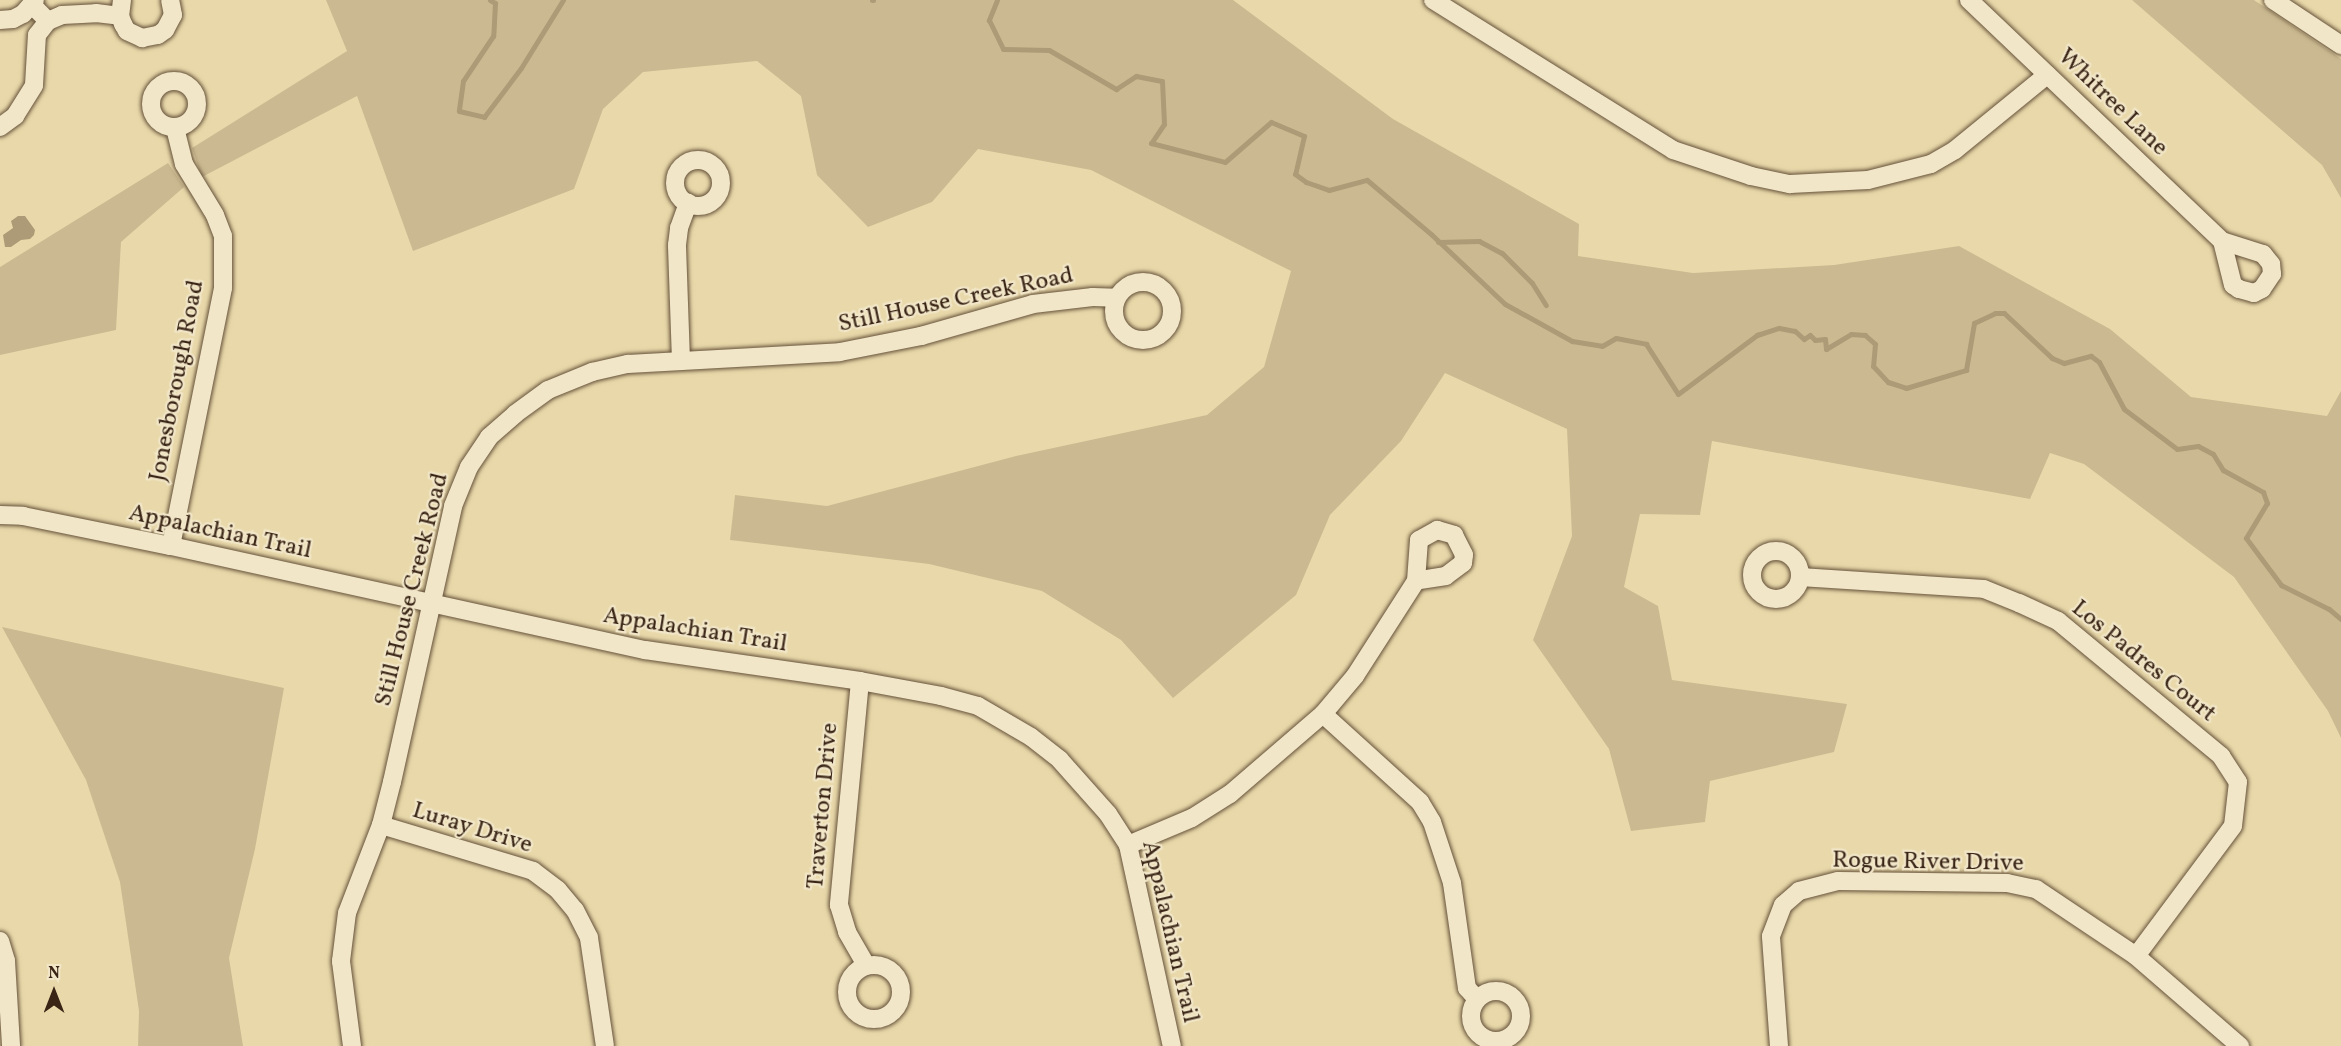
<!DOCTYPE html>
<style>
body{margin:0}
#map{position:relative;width:2341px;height:1046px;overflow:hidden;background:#e9d9aa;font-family:Vollkorn,serif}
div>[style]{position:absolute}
.green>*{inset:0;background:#cbba91}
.water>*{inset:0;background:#ad9b77}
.stream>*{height:5px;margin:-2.5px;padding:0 2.5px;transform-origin:2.5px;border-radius:2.5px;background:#ad9b77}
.roads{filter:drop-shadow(0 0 2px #65513a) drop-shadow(0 0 2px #65513a)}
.minor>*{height:18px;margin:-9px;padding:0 9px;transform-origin:9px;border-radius:9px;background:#f1e6c8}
.minor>.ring{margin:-9px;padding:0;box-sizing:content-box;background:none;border:18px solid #f1e6c8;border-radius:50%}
span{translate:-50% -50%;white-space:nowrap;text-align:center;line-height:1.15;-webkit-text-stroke:4.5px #f1e6c8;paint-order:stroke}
.street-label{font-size:24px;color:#392415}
.north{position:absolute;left:24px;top:962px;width:60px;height:60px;-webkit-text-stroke:4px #f1e6c8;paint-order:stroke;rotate:0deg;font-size:16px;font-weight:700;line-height:24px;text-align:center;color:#392415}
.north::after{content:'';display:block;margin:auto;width:21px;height:27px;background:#392415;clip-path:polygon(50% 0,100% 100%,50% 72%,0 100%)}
</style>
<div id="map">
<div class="green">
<div style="clip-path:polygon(326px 0,1233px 0,1393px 119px,1579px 224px,1578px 256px,1693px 273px,1834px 265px,1959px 246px,2110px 329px,2191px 397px,2327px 416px,2341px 391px,2341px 738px,2328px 711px,2234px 577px,2084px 464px,2050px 453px,2030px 499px,1712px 441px,1700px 515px,1640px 514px,1624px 587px,1658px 606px,1672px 680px,1847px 704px,1834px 752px,1710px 781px,1705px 822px,1631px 831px,1609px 749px,1533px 640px,1572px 536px,1567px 429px,1445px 373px,1401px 441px,1330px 515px,1296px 595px,1173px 698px,1121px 640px,1042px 591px,929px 564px,730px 540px,735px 495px,827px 506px,1016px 456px,1207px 415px,1264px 367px,1291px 271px,1091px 170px,978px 149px,932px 202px,868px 227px,817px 175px,801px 96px,757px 61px,643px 72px,603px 109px,574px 189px,413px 251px,357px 96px,202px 177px,192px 148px,347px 51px)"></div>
<div style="clip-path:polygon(2132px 0,2254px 0,2341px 59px,2341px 198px,2322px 165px)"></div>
<div style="clip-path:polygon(168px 163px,184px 187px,121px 242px,116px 330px,0 355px,0 267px)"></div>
<div style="clip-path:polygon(2px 627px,284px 688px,255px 849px,229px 958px,243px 1046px,138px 1046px,139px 1011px,120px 882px,86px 780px)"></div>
</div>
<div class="water">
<div style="clip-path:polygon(18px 216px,25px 216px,35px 230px,34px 235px,30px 239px,21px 240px,11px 247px,5px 247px,3px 235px,13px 228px,11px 221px)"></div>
</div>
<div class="stream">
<div style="left:490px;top:0;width:6px;rotate:31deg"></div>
<div style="left:495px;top:3px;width:33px;rotate:93deg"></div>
<div style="left:493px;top:36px;width:54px;rotate:123.7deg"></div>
<div style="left:463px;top:81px;width:30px;rotate:98deg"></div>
<div style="left:459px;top:111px;width:26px;rotate:13deg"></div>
<div style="left:484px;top:117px;width:61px;rotate:-52.9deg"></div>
<div style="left:521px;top:68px;width:80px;rotate:-58.3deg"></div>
<div style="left:872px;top:0;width:1px"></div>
<div style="left:997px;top:0;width:22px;rotate:112deg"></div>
<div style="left:989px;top:20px;width:32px;rotate:64deg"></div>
<div style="left:1003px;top:49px;width:46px;rotate:1.2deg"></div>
<div style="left:1049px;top:50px;width:78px;rotate:30.2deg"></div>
<div style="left:1116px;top:89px;width:24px;rotate:-33deg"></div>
<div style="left:1136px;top:76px;width:26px;rotate:11deg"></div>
<div style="left:1162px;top:81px;width:43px;rotate:87.3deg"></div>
<div style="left:1164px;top:124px;width:23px;rotate:124deg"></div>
<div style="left:1151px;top:143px;width:76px;rotate:14.4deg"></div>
<div style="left:1225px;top:162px;width:61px;rotate:-41deg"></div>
<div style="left:1271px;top:122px;width:36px;rotate:23deg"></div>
<div style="left:1304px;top:136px;width:39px;rotate:103deg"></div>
<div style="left:1295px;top:174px;width:14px;rotate:36deg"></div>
<div style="left:1306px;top:182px;width:24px;rotate:19deg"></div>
<div style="left:1329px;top:190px;width:39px;rotate:-15deg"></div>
<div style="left:1367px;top:180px;width:85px;rotate:40.2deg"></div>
<div style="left:1432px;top:235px;width:100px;rotate:43.4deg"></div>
<div style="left:1505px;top:304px;width:77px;rotate:28.9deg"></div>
<div style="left:1572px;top:341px;width:30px;rotate:9deg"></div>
<div style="left:1602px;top:346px;width:16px;rotate:-30deg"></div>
<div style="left:1616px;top:338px;width:31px;rotate:11deg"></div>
<div style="left:1646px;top:344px;width:59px;rotate:57.4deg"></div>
<div style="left:1678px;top:394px;width:99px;rotate:-36.8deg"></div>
<div style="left:1757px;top:335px;width:23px;rotate:-18deg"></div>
<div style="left:1779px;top:328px;width:16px;rotate:11deg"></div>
<div style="left:1795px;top:331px;width:12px;rotate:42deg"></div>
<div style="left:1804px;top:339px;width:7px;rotate:-34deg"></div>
<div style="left:1810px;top:335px;width:7px;rotate:45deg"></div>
<div style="left:1815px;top:340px;width:10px;rotate:-6deg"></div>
<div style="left:1825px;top:339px;width:10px;rotate:84deg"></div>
<div style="left:1826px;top:349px;width:29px;rotate:-31deg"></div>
<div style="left:1851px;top:334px;width:14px;rotate:4deg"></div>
<div style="left:1865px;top:335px;width:13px;rotate:42deg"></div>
<div style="left:1875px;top:344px;width:22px;rotate:95deg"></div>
<div style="left:1873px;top:366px;width:22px;rotate:47deg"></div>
<div style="left:1888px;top:382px;width:19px;rotate:18deg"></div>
<div style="left:1906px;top:388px;width:63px;rotate:-16.7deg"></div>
<div style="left:1966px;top:370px;width:48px;rotate:-80.3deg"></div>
<div style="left:1974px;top:323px;width:23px;rotate:-25deg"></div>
<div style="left:1995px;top:313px;width:9px"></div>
<div style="left:2004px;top:313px;width:66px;rotate:43.2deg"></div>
<div style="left:2052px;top:358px;width:13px;rotate:23deg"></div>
<div style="left:2064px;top:363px;width:28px;rotate:-15deg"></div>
<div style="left:2091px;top:356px;width:10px;rotate:37deg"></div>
<div style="left:2099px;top:362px;width:53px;rotate:62deg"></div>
<div style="left:2124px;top:409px;width:66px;rotate:37deg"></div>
<div style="left:2177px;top:449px;width:21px;rotate:-8deg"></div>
<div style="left:2198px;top:446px;width:17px;rotate:28deg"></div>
<div style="left:2213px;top:454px;width:19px;rotate:58deg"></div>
<div style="left:2223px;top:470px;width:46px;rotate:28.8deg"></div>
<div style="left:2263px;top:492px;width:12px;rotate:70deg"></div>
<div style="left:2267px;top:503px;width:41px;rotate:121deg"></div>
<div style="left:2246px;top:538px;width:59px;rotate:53.3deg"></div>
<div style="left:2281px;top:585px;width:54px;rotate:26.6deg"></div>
<div style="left:2329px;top:609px;width:16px;rotate:40deg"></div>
<div style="left:1438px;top:242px;width:41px;rotate:-1.4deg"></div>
<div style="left:1479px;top:241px;width:26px;rotate:28deg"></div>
<div style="left:1502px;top:253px;width:42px;rotate:45deg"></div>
<div style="left:1532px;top:283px;width:26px;rotate:58deg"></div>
</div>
<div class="roads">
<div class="minor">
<div style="left:122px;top:0;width:16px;rotate:97deg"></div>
<div style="left:120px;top:16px;width:9px;rotate:69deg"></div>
<div style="left:123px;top:24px;width:8px;rotate:60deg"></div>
<div style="left:127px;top:31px;width:17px;rotate:25deg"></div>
<div style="left:142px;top:38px;width:16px;rotate:-11deg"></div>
<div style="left:158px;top:35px;width:9px;rotate:-36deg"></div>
<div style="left:165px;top:30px;width:17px;rotate:-62deg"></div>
<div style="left:173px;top:15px;width:15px;rotate:-101deg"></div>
<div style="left:1433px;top:0;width:283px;rotate:32deg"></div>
<div style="left:1673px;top:150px;width:82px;rotate:18.4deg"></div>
<div style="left:1751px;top:176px;width:40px;rotate:12deg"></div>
<div style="left:1790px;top:184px;width:78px;rotate:-2.9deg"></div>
<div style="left:1868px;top:180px;width:65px;rotate:-14.3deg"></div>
<div style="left:1931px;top:164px;width:28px;rotate:-30deg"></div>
<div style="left:1955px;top:150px;width:119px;rotate:-39.2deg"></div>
<div style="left:1969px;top:0;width:349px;rotate:43.6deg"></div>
<div style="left:2222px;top:241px;width:43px;rotate:17.6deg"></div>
<div style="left:2263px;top:254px;width:13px;rotate:51deg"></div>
<div style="left:2271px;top:264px;width:10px;rotate:84deg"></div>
<div style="left:2272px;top:274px;width:18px;rotate:124deg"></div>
<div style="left:2262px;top:289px;width:9px;rotate:153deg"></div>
<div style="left:2254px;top:293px;width:16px;rotate:-165deg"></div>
<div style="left:2239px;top:289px;width:7px;rotate:-146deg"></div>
<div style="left:2233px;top:285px;width:45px;rotate:-104deg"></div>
<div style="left:2273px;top:0;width:82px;rotate:33.5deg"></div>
<div style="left:0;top:20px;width:13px;rotate:-4deg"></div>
<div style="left:13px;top:19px;width:11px;rotate:-27deg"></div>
<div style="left:23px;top:14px;width:18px;rotate:-49deg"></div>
<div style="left:48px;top:21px;width:15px;rotate:-23deg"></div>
<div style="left:62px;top:15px;width:34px;rotate:-3deg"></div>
<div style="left:96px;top:13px;width:24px;rotate:7deg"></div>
<div class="ring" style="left:151px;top:81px;width:28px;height:28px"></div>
<div style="left:0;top:127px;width:19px;rotate:-36deg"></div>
<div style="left:15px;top:116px;width:36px;rotate:-58deg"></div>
<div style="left:34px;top:85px;width:50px;rotate:-86.6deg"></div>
<div style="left:37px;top:35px;width:18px;rotate:-52deg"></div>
<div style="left:48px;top:21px;width:23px;rotate:-135deg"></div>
<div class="ring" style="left:675px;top:160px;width:28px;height:28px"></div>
<div class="ring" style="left:1114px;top:282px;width:40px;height:40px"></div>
<div style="left:681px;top:361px;width:116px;rotate:-92deg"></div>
<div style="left:677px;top:245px;width:17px;rotate:-83deg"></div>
<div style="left:679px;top:228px;width:27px;rotate:-70deg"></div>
<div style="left:0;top:515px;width:23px;rotate:2deg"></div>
<div style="left:23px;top:516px;width:151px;rotate:11.5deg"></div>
<div style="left:171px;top:546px;width:485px;rotate:12.4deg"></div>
<div style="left:645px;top:650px;width:217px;rotate:8.2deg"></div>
<div style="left:860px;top:681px;width:82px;rotate:10.5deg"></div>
<div style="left:941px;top:696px;width:38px;rotate:15deg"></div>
<div style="left:978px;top:706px;width:61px;rotate:30.3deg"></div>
<div style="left:1031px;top:737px;width:37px;rotate:38deg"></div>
<div style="left:1060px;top:760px;width:72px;rotate:48.4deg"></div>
<div style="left:1108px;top:814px;width:37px;rotate:57deg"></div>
<div style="left:1128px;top:845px;width:206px;rotate:77.7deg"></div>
<div style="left:171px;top:546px;width:263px;rotate:-78.6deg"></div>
<div style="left:223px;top:288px;width:52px;rotate:-90deg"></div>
<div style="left:223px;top:236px;width:22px;rotate:-111deg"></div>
<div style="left:215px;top:215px;width:60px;rotate:-121.3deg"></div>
<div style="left:184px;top:164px;width:38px;rotate:-104deg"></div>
<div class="ring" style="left:1752px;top:551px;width:30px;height:30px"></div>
<div style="left:1800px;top:577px;width:184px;rotate:3.7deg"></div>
<div style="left:1984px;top:589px;width:38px;rotate:22deg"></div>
<div style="left:2019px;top:603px;width:43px;rotate:24.8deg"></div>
<div style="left:2058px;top:621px;width:212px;rotate:39.6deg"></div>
<div style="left:2221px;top:756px;width:31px;rotate:57deg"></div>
<div style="left:2238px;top:782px;width:44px;rotate:96.5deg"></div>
<div style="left:2233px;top:826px;width:162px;rotate:126.7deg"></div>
<div style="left:860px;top:681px;width:225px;rotate:95.4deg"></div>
<div style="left:839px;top:905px;width:28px;rotate:73deg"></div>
<div style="left:847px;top:932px;width:38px;rotate:60deg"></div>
<div style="left:1323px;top:714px;width:131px;rotate:42.2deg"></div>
<div style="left:1420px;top:802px;width:23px;rotate:59deg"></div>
<div style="left:1432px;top:822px;width:64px;rotate:71.8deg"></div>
<div style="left:1452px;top:883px;width:106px;rotate:81.9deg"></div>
<div style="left:1467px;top:988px;width:15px;rotate:48deg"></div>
<div style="left:381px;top:825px;width:159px;rotate:16.8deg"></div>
<div style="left:533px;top:871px;width:31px;rotate:37deg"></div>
<div style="left:558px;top:890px;width:26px;rotate:50deg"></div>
<div style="left:575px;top:910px;width:31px;rotate:63deg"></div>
<div style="left:589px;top:938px;width:109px;rotate:81.6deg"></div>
<div style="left:1128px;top:845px;width:69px;rotate:-22.9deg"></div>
<div style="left:1192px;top:818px;width:45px;rotate:-32.3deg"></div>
<div style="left:1230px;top:794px;width:123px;rotate:-40.7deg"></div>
<div style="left:1323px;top:714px;width:50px;rotate:-49.9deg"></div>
<div style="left:1355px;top:676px;width:113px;rotate:-57.3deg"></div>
<div style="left:1416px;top:581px;width:41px;rotate:-85.8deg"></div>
<div style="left:1419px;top:540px;width:21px;rotate:-29deg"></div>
<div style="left:1437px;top:530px;width:18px;rotate:16deg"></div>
<div style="left:1454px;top:535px;width:22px;rotate:63deg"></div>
<div style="left:1464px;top:555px;width:8px;rotate:97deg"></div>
<div style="left:1463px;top:563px;width:21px;rotate:143deg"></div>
<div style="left:1446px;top:576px;width:30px;rotate:171deg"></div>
<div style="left:0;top:941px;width:21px;rotate:73deg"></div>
<div style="left:6px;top:961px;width:85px;rotate:86.6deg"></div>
<div class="ring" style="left:847px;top:965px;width:36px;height:36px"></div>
<div class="ring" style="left:1471px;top:991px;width:32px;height:32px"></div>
<div style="left:352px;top:1046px;width:86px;rotate:-97.4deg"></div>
<div style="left:341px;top:961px;width:48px;rotate:-82.9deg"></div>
<div style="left:347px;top:913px;width:94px;rotate:-68.9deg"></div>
<div style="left:381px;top:825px;width:44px;rotate:-75.7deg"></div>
<div style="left:392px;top:782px;width:283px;rotate:-77.5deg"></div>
<div style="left:453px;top:506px;width:42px;rotate:-67.7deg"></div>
<div style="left:469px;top:467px;width:36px;rotate:-56deg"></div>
<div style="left:489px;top:437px;width:35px;rotate:-41deg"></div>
<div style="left:515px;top:414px;width:41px;rotate:-36deg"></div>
<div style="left:548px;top:390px;width:48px;rotate:-22.2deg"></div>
<div style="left:592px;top:372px;width:37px;rotate:-13deg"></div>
<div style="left:628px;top:364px;width:212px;rotate:-3.2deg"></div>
<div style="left:840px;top:352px;width:83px;rotate:-11.2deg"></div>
<div style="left:921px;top:336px;width:116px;rotate:-15.9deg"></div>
<div style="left:1033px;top:304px;width:60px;rotate:-6.7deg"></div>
<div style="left:1093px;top:297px;width:23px;rotate:2deg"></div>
<div style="left:1779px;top:1046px;width:110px;rotate:-94.2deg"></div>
<div style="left:1771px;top:936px;width:33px;rotate:-69deg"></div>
<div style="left:1783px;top:905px;width:21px;rotate:-41deg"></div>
<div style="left:1799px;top:891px;width:40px;rotate:-14.4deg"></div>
<div style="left:1838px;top:881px;width:169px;rotate:0.7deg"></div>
<div style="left:2007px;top:883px;width:30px;rotate:12deg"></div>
<div style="left:2036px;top:889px;width:120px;rotate:33.8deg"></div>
<div style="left:2136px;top:956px;width:138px;rotate:40.9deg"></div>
</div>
</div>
<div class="street-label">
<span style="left:2112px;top:103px;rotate:44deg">Whitree Lane</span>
<span style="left:956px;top:301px;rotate:-12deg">Still House Creek Road</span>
<span style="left:178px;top:381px;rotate:-79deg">Jonesborough Road</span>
<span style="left:220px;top:533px;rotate:12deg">Appalachian Trail</span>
<span style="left:413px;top:590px;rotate:-76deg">Still House Creek Road</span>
<span style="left:695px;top:631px;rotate:9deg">Appalachian Trail</span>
<span style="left:2143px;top:662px;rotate:39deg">Los Padres Court</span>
<span style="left:824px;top:806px;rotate:-85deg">Traverton Drive</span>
<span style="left:472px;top:829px;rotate:17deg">Luray Drive</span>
<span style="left:1928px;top:863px;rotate:1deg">Rogue River Drive</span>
<span style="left:1169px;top:932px;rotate:77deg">Appalachian Trail</span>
</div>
<div class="north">N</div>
</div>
